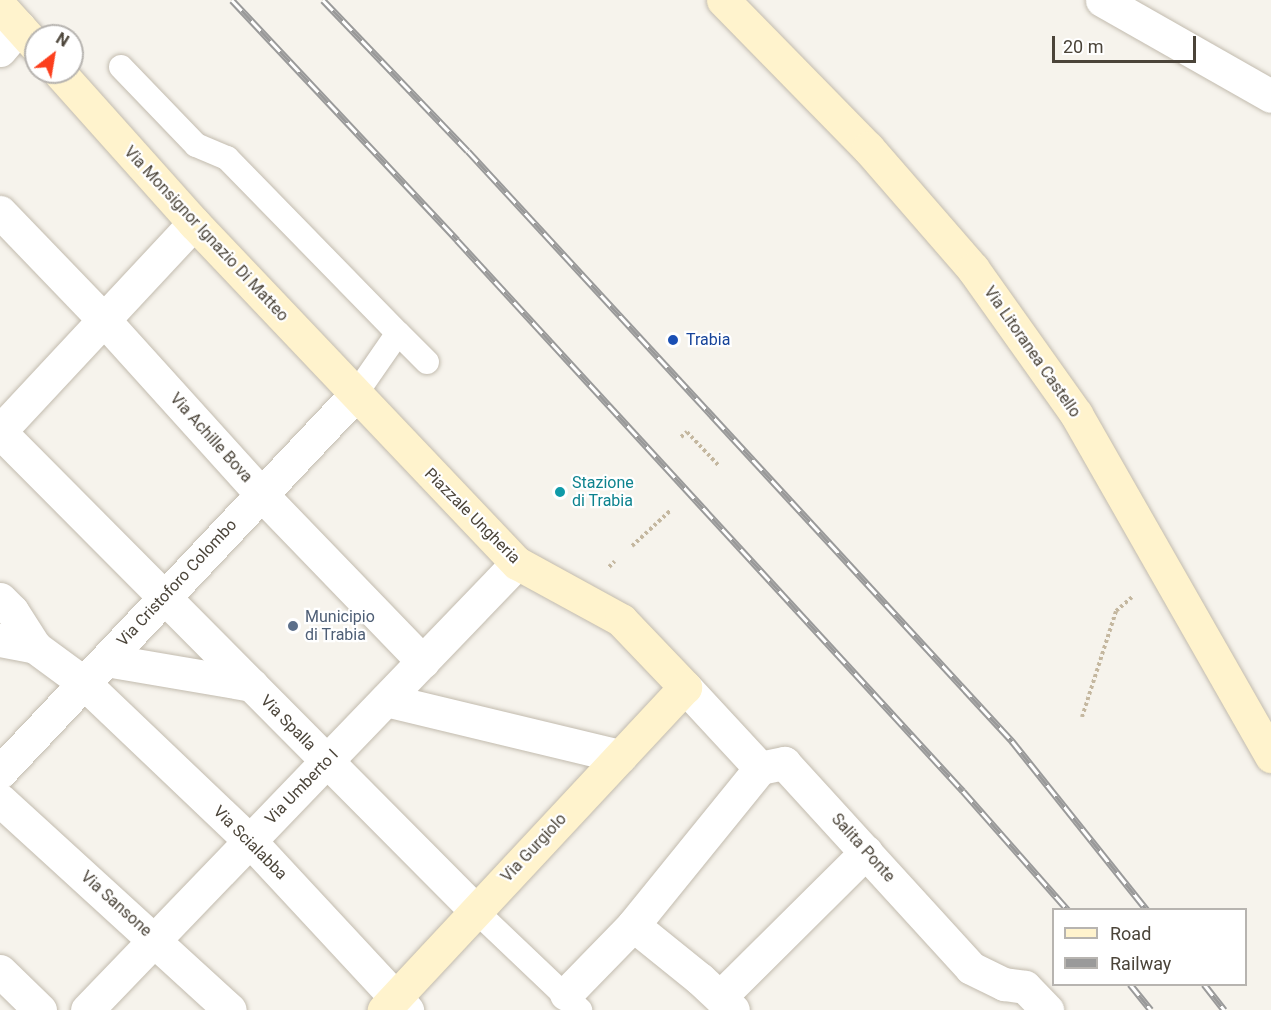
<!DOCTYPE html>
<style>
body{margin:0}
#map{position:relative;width:1271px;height:1010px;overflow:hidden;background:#f6f3ec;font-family:Roboto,sans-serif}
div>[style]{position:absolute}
.path>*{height:4px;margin-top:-2px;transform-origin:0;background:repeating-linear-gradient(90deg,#c4b79f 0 3px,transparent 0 6px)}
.roads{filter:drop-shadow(0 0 2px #c2bbae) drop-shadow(0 0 2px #c2bbae)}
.lane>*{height:24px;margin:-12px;padding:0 12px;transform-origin:12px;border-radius:12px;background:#fff}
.street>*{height:33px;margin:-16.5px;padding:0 16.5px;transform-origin:16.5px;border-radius:16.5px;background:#fff}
.secondary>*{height:33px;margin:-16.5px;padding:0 16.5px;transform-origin:16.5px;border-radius:16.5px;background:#fff3cd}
.rail>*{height:7px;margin-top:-3.5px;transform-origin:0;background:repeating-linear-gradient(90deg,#fff 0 14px,#9a9a9a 0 28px);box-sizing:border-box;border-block:2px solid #9a9a9a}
.dots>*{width:16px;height:16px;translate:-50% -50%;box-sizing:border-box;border:3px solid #fff;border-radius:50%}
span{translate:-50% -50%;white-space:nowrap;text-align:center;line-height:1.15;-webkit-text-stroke:4.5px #fff;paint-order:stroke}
.street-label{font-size:16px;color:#4b4439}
.transit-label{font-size:16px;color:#164399}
.left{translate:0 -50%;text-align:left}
.culture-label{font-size:16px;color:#0d838f}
.service-label{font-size:16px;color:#4e5e75}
.legend{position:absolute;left:1052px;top:908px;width:195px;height:78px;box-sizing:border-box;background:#fff;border:2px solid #b7b4b0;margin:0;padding:8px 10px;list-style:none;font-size:18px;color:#4b4439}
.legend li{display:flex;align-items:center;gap:12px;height:30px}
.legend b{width:30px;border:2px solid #b7b4b0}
.north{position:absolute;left:24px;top:24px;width:60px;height:60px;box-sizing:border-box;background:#fff;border:2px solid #b7b4b0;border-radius:50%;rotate:31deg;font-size:16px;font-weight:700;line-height:24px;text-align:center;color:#4b4439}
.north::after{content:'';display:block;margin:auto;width:21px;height:27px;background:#fc3f1d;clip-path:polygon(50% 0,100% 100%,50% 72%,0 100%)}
.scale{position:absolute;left:1052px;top:36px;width:144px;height:27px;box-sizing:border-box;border:3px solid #4b4439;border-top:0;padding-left:8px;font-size:18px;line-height:21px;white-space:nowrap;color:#4b4439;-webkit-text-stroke:4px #fff;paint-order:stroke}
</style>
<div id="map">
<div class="path">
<div style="left:681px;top:437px;width:8px;rotate:-40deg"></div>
<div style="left:687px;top:432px;width:47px;rotate:46.7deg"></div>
<div style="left:632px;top:546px;width:53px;rotate:-42.7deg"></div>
<div style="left:609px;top:567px;width:8px;rotate:-45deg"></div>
<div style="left:1082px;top:717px;width:111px;rotate:-72.2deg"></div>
<div style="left:1116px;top:611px;width:21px;rotate:-41deg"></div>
</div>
<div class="roads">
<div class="lane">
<div style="left:121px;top:67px;width:108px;rotate:46.1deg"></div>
<div style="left:196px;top:145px;width:34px;rotate:23deg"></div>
<div style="left:227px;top:158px;width:245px;rotate:45.7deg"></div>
<div style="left:355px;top:395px;width:75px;rotate:-55.3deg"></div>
<div style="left:398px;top:333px;width:41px;rotate:45deg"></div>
<div style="left:476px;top:911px;width:144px;rotate:43.6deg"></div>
</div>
<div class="street">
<div style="left:1102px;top:0;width:194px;rotate:29.6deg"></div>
<div style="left:0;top:50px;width:30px;rotate:-50deg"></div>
<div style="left:0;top:212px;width:150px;rotate:46.1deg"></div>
<div style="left:104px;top:320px;width:234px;rotate:47.9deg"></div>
<div style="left:261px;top:494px;width:233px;rotate:46deg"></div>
<div style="left:0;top:431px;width:284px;rotate:-47deg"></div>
<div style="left:0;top:432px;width:675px;rotate:45.18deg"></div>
<div style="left:0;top:599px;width:17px;rotate:45deg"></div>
<div style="left:12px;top:611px;width:43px;rotate:57.4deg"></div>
<div style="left:0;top:640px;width:36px;rotate:11deg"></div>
<div style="left:35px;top:647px;width:61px;rotate:36.3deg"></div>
<div style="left:84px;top:683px;width:229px;rotate:43.6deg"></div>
<div style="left:250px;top:841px;width:231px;rotate:47.1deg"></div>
<div style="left:106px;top:660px;width:148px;rotate:9.7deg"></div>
<div style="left:685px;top:687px;width:110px;rotate:47.2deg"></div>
<div style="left:760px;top:768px;width:25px;rotate:-12deg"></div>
<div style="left:784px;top:763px;width:277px;rotate:47.6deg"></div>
<div style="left:971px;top:968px;width:37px;rotate:26deg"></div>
<div style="left:1004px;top:984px;width:21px;rotate:8deg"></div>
<div style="left:1025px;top:987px;width:32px;rotate:46deg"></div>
<div style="left:386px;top:700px;width:241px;rotate:13.5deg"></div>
<div style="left:0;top:772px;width:518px;rotate:-46.72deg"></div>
<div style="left:0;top:800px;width:311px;rotate:42.4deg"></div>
<div style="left:633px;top:925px;width:86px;rotate:38.9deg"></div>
<div style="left:700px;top:979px;width:45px;rotate:43.2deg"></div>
<div style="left:0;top:971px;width:56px;rotate:44.3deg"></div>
<div style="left:566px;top:994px;width:96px;rotate:-45.8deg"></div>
<div style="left:633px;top:925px;width:202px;rotate:-51deg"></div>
<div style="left:720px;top:997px;width:206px;rotate:-44.8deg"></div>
<div style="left:87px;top:1010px;width:620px;rotate:-46.11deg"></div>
</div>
<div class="secondary">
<div style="left:723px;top:0;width:207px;rotate:45.6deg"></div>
<div style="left:868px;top:148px;width:160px;rotate:49deg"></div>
<div style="left:973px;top:269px;width:178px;rotate:54.6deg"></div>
<div style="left:1076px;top:414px;width:394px;rotate:60.3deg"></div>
<div style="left:0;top:6px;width:54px;rotate:48deg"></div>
<div style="left:59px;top:72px;width:203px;rotate:48.2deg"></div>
<div style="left:194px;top:223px;width:469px;rotate:46.5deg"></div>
<div style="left:517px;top:563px;width:119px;rotate:28.7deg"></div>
<div style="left:621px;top:620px;width:93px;rotate:46.3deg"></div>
<div style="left:685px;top:687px;width:442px;rotate:133deg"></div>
</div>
</div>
<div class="rail">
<div style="left:232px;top:0;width:329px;rotate:46.8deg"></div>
<div style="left:457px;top:240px;width:748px;rotate:47.44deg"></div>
<div style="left:963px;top:791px;width:159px;rotate:48.6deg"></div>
<div style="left:323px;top:0;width:209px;rotate:46.2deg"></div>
<div style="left:468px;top:151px;width:803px;rotate:47.32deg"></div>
<div style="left:1012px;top:741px;width:216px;rotate:51.4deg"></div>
<div style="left:1130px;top:984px;width:33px;rotate:51deg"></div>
<div style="left:1204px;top:984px;width:33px;rotate:52deg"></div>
</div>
<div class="dots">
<div style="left:673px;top:340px;background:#1a4fb4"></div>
<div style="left:560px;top:492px;background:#0f9aa8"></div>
<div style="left:293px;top:626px;background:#5c6f8a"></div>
</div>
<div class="street-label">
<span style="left:206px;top:234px;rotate:47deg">Via Monsignor Ignazio Di Matteo</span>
<span style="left:1032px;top:352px;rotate:55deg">Via Litoranea Castello</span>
<span style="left:211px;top:438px;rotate:48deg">Via Achille Bova</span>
<span style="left:472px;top:516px;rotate:45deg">Piazzale Ungheria</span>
<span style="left:177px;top:583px;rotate:-47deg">Via Cristoforo Colombo</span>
<span style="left:288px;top:723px;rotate:45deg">Via Spalla</span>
<span style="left:302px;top:787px;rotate:-46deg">Via Umberto I</span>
<span style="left:250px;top:843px;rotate:45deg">Via Scialabba</span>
<span style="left:534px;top:848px;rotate:-47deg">Via Gurgiolo</span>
<span style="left:863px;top:848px;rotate:48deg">Salita Ponte</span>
<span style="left:116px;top:904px;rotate:42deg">Via Sansone</span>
</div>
<div class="transit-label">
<span class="left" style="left:686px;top:340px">Trabia</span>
</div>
<div class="culture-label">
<span class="left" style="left:572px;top:492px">Stazione<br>di Trabia</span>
</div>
<div class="service-label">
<span class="left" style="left:305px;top:626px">Municipio<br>di Trabia</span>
</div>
<ul class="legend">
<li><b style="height:8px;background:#fff3cd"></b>Road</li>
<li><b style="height:8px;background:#9a9a9a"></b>Railway</li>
</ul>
<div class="north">N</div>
<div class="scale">20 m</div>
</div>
